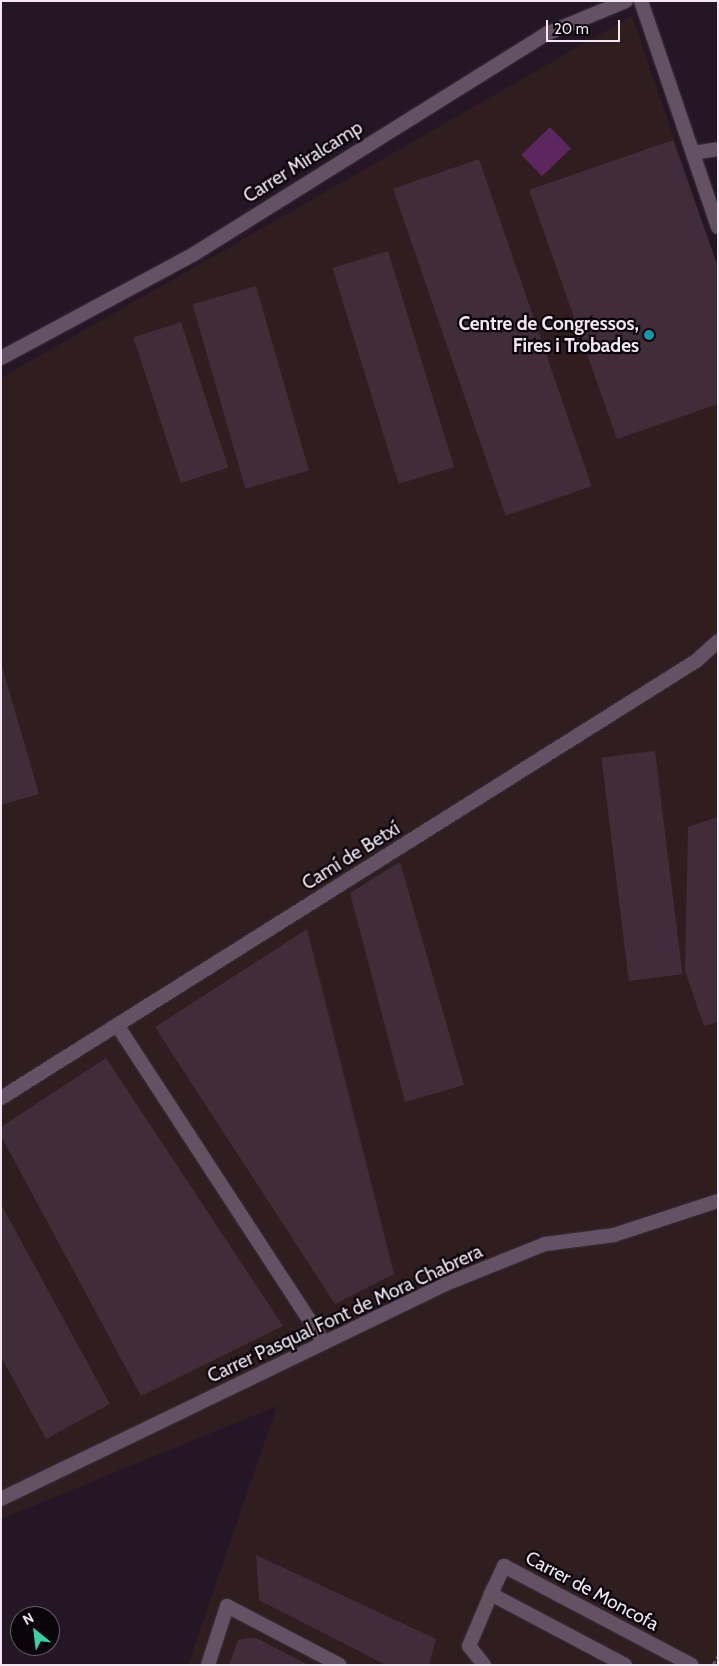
<!DOCTYPE html>
<meta charset="utf-8">
<style>
body{margin:0}
#map{position:relative;width:719px;height:1666px;overflow:hidden;background:#251626;font-family:Cabin,sans-serif}
div>[style]{position:absolute}
.industrial>*{inset:0;background:#301d20}
.green>*{inset:0;background:#5c275e;transform-origin:0 0}
.building>*{inset:0;background:#412c39;transform-origin:0 0}
.path>*{height:3px;margin-top:-1.5px;transform-origin:0;background:repeating-linear-gradient(90deg,#645665 0 5px,transparent 0 7.5px)}
.roads{filter:drop-shadow(0 0 1px #3c303c) drop-shadow(0 0 1px #3c303c)}
.service>*{height:14px;margin:-7px;padding:0 7px;transform-origin:7px;border-radius:7px;background:#645164}
.minor>*{height:14px;margin:-7px;padding:0 7px;transform-origin:7px;border-radius:7px;background:#645164}
.dots>*{width:14px;height:14px;translate:-50% -50%;box-sizing:border-box;border:2px solid #0b050b;border-radius:50%}
span{translate:-50% -50%;white-space:nowrap;text-align:center;line-height:1.15;-webkit-text-stroke:4.5px #0b050b;paint-order:stroke}
.street-label{font-size:19px;color:#f2e6f2}
.poi-label{font-size:19px;color:#f2e6f2;font-weight:700}
.right{translate:-100% -50%;text-align:right}
.frame{position:absolute;inset:0;border:2px solid #f2e6f2;pointer-events:none}
.north{position:absolute;left:10px;top:1606px;width:50px;height:50px;box-sizing:border-box;background:#0b050b;border:1px solid #675f67;border-radius:50%;rotate:331deg;font-size:14px;font-weight:700;line-height:20px;text-align:center;color:#f2e6f2}
.north::after{content:'';display:block;margin:auto;width:18px;height:22px;background:#33d4a8;clip-path:polygon(50% 0,100% 100%,50% 72%,0 100%)}
.scale{position:absolute;left:546px;top:20px;width:74px;height:22px;box-sizing:border-box;border:2px solid #f2e6f2;border-top:0;padding-left:6px;font-size:15px;line-height:18px;white-space:nowrap;color:#f2e6f2;-webkit-text-stroke:4px #0b050b;paint-order:stroke}
</style>
<div id="map">
<div class="industrial">
<div style="clip-path:polygon(632px 16px,718px 267px,718px 1665px,188px 1665px,277px 1406px,1px 1519px,1px 378px)"></div>
</div>
<div class="green">
<div style="left:550px;top:127px;width:30px;height:40px;rotate:46deg"></div>
</div>
<div class="building">
<div style="clip-path:polygon(673px 140px,718px 267px,718px 404px,617px 439px,529px 190px)"></div>
<div style="left:479px;top:159px;width:346px;height:91px;rotate:71deg"></div>
<div style="left:388px;top:251px;width:226px;height:58px;rotate:73deg"></div>
<div style="left:256px;top:286px;width:192px;height:66px;rotate:74deg"></div>
<div style="left:181px;top:322px;width:153px;height:50px;rotate:72deg"></div>
<div style="clip-path:polygon(1px 663px,39px 794px,1px 805px)"></div>
<div style="left:655px;top:751px;width:225px;height:54px;rotate:83deg"></div>
<div style="clip-path:polygon(718px 817px,718px 1022px,704px 1026px,685px 971px,688px 827px)"></div>
<div style="clip-path:polygon(400px 862px,464px 1085px,405px 1102px,350px 893px)"></div>
<div style="clip-path:polygon(307px 929px,394px 1274px,335px 1304px,155px 1027px)"></div>
<div style="clip-path:polygon(106px 1058px,283px 1326px,141px 1396px,1px 1136px,1px 1127px)"></div>
<div style="clip-path:polygon(1px 1204px,110px 1404px,46px 1439px,1px 1357px)"></div>
<div style="clip-path:polygon(256px 1555px,436px 1639px,429px 1665px,386px 1665px,259px 1600px)"></div>
<div style="clip-path:polygon(254px 1637px,309px 1665px,229px 1665px,238px 1640px)"></div>
</div>
<div class="path">
<div style="left:713px;top:1665px;width:10px;rotate:-61deg"></div>
</div>
<div class="roads">
<div class="service">
<div style="left:484px;top:1665px;width:24px;rotate:-128deg"></div>
<div style="left:469px;top:1646px;width:56px;rotate:-67.1deg"></div>
</div>
<div class="minor">
<div style="left:641px;top:1px;width:239px;rotate:71.2deg"></div>
<div style="left:693px;top:153px;width:25px;rotate:-9deg"></div>
<div style="left:1px;top:358px;width:219px;rotate:-28.3deg"></div>
<div style="left:194px;top:254px;width:417px;rotate:-32deg"></div>
<div style="left:548px;top:33px;width:84px;rotate:-22.3deg"></div>
<div style="left:117px;top:1025px;width:379px;rotate:56.9deg"></div>
<div style="left:1px;top:1098px;width:821px;rotate:-32.16deg"></div>
<div style="left:696px;top:661px;width:30px;rotate:-42deg"></div>
<div style="left:1px;top:1499px;width:491px;rotate:-25.8deg"></div>
<div style="left:443px;top:1285px;width:110px;rotate:-21.9deg"></div>
<div style="left:545px;top:1244px;width:70px;rotate:-7.4deg"></div>
<div style="left:614px;top:1235px;width:109px;rotate:-18.1deg"></div>
<div style="left:208px;top:1665px;width:62px;rotate:-72.1deg"></div>
<div style="left:227px;top:1606px;width:127px;rotate:27.6deg"></div>
<div style="left:625px;top:1665px;width:152px;rotate:-152.1deg"></div>
<div style="left:491px;top:1594px;width:31px;rotate:-65deg"></div>
<div style="left:504px;top:1566px;width:212px;rotate:27.8deg"></div>
</div>
</div>
<div class="dots">
<div style="left:649px;top:335px;background:#0f9aa8"></div>
</div>
<div class="street-label">
<span style="left:303px;top:162px;rotate:-32deg">Carrer Miralcamp</span>
<span style="left:351px;top:856px;rotate:-32deg">Camí de Betxí</span>
<span style="left:345px;top:1314px;rotate:-25deg">Carrer Pasqual Font de Mora Chabrera</span>
<span style="left:592px;top:1591px;rotate:28deg">Carrer de Moncofa</span>
</div>
<div class="poi-label">
<span class="right" style="left:639px;top:335px">Centre de Congressos,<br>Fires i Trobades</span>
</div>
<div class="frame"></div>
<div class="north">N</div>
<div class="scale">20 m</div>
</div>
